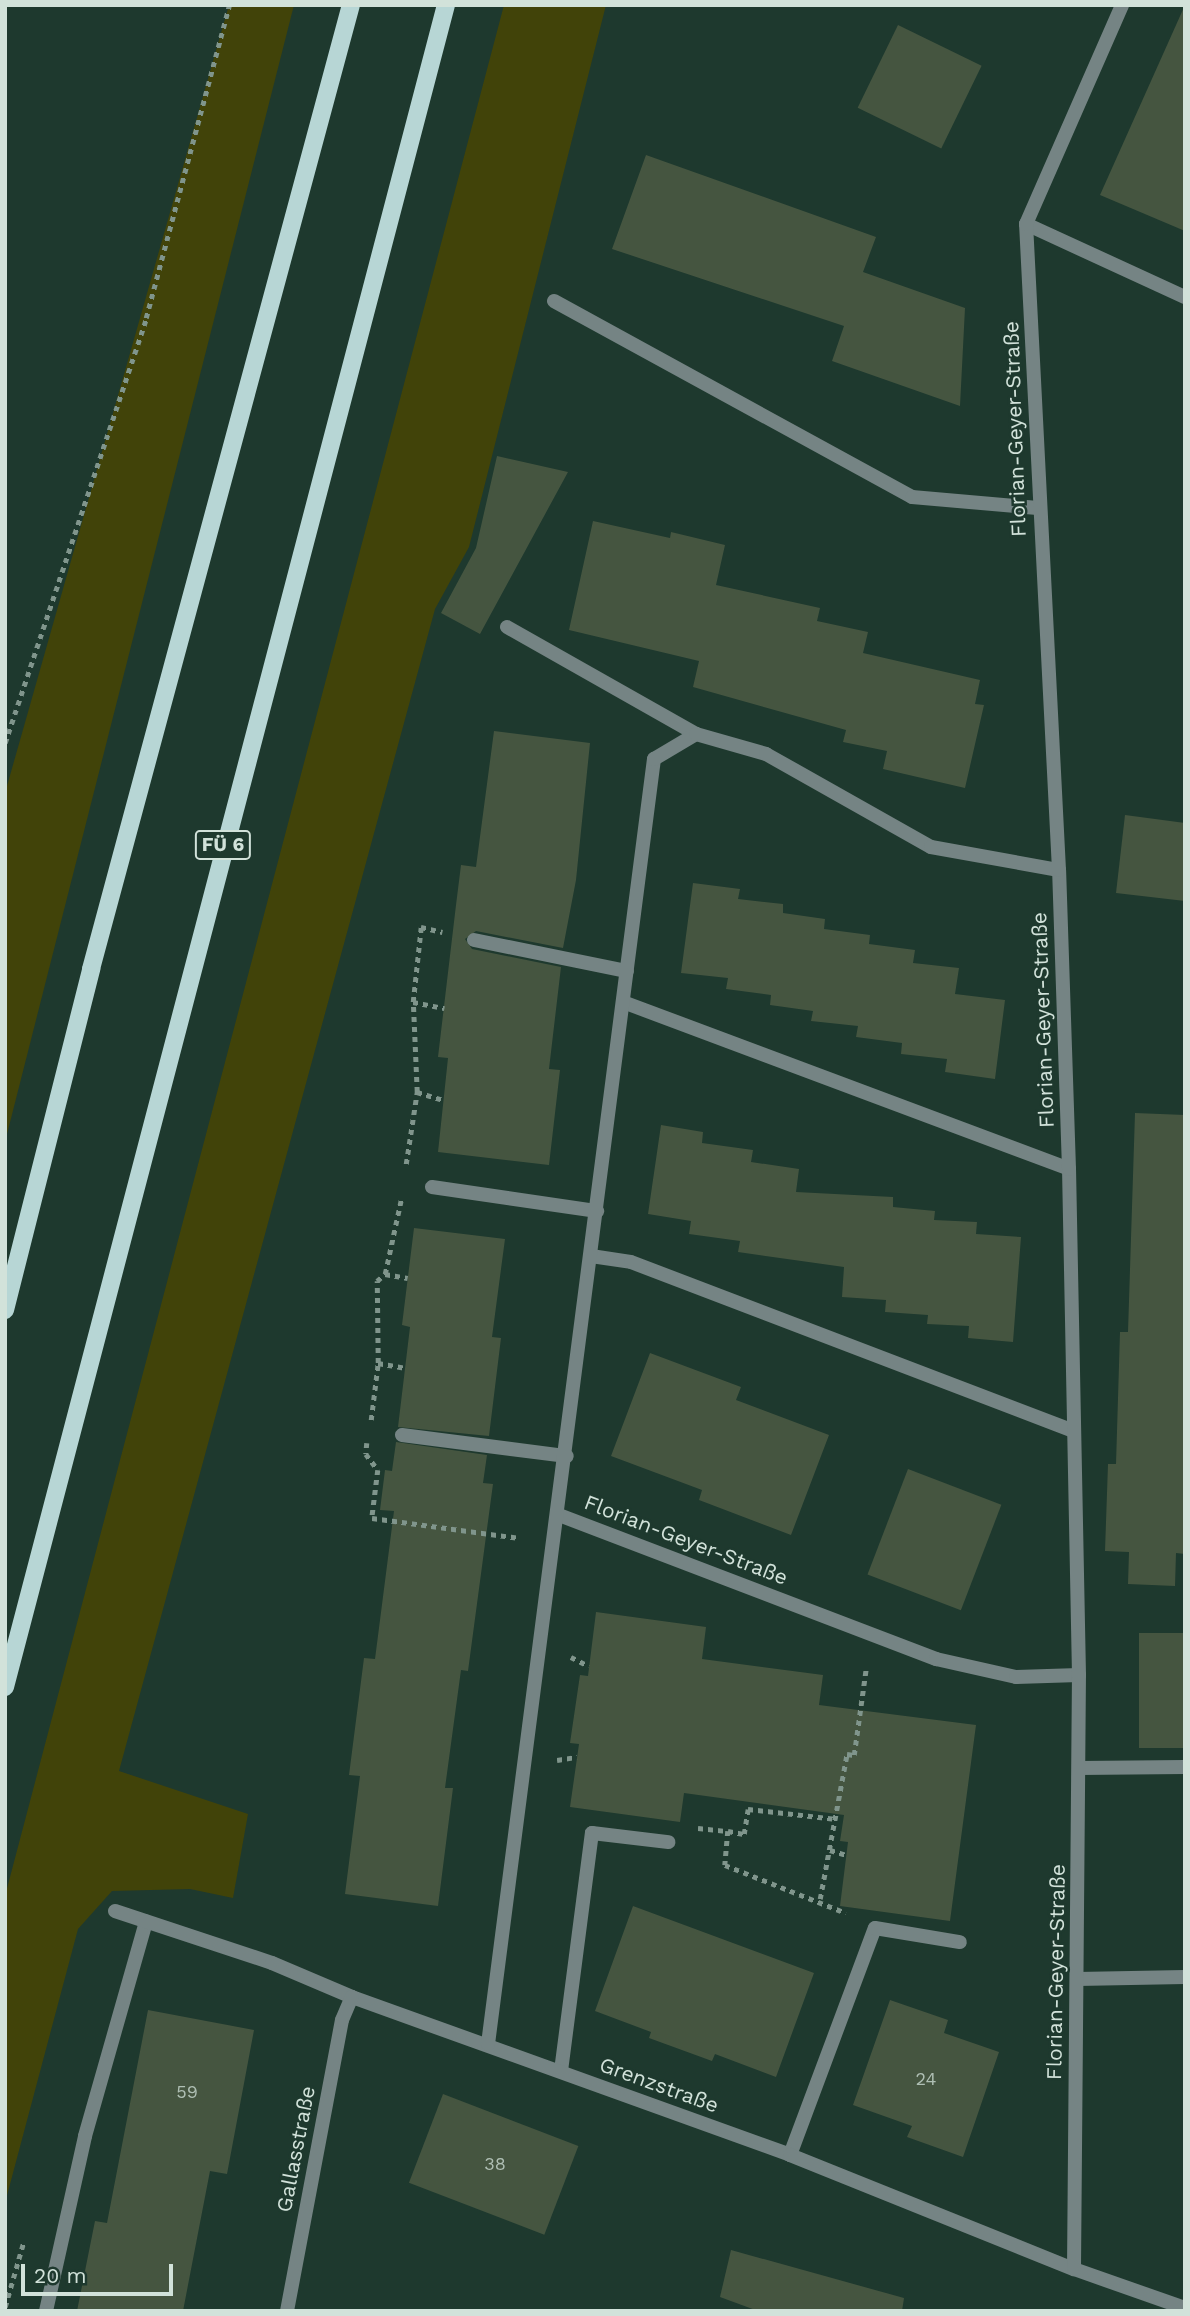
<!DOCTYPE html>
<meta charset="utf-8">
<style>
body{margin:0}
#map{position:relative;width:1190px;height:2316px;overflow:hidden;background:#1e392e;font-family:"Work Sans",sans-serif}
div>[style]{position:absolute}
.green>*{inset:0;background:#414309}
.building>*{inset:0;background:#455540;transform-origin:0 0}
.path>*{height:4.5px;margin-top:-2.25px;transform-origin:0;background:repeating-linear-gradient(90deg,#80958c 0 5px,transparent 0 10px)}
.lane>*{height:14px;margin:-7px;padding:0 7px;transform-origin:7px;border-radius:7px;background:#758484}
.street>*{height:14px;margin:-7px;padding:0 7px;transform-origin:7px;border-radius:7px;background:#758484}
.primary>*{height:18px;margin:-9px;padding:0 9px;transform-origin:9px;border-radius:9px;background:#b7d6d5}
span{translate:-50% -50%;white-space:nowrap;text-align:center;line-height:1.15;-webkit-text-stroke:5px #1e392e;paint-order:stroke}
.number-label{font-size:18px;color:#afbfb4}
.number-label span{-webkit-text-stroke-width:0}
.shield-label span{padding:2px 5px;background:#1e392e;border:2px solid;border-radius:5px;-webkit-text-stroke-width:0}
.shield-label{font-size:19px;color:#d2e2da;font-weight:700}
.street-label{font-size:21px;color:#d2e2da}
.frame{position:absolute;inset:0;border:7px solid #d2e2da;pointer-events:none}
.scale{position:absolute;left:21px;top:2264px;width:152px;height:32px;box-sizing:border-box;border:4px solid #d2e2da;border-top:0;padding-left:9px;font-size:21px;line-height:24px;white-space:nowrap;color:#d2e2da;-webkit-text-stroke:5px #1e392e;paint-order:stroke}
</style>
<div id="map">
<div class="green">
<div style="clip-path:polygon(229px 5px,294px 5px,5px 1142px,5px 793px)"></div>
<div style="clip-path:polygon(504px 5px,606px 5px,469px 547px,435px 609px,119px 1771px,248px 1814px,233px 1898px,190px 1889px,112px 1891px,78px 1929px,5px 2203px,5px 1896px)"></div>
</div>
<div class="building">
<div style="clip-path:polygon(1185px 5px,1185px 231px,1100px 195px)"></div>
<div style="left:898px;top:25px;width:93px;height:92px;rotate:26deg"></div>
<div style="clip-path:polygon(646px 155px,876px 237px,863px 272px,965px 308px,960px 406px,832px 361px,844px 326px,612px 249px)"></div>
<div style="clip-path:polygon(497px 456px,568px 472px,480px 634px,441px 613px,476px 548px)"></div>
<div style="clip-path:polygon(593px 521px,670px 538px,671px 532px,725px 545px,716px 585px,820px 608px,817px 621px,868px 632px,863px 653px,980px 680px,975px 704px,984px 705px,965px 788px,883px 769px,887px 751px,843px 742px,846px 730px,693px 687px,699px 661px,569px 630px)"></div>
<div style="clip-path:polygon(494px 731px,590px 743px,576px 880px,563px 948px,476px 931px,465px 939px,472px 949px,561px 967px,549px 1069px,560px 1070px,549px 1165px,438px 1152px,448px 1058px,438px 1057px,456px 905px,461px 865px,476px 867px)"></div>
<div style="clip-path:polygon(1125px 815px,1185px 823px,1185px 901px,1116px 893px)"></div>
<div style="clip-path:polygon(693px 883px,740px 889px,738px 899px,783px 904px,783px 913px,825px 919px,824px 929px,870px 935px,869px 944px,915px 950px,913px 963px,959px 968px,955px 994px,1005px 1000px,995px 1079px,945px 1072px,947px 1059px,901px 1054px,902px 1043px,856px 1037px,858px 1026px,811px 1021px,813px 1011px,770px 1005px,771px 995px,726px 989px,728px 978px,681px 973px)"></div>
<div style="clip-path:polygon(1135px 1113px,1185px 1115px,1185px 1554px,1176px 1553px,1175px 1586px,1128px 1584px,1129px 1552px,1105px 1551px,1108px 1464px,1116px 1464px,1120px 1332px,1128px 1332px)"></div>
<div style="clip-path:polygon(661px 1125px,703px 1132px,702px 1143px,753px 1150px,751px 1162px,799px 1169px,796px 1192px,893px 1197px,893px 1207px,935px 1211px,934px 1220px,977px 1222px,976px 1234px,1021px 1237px,1013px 1342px,968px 1338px,969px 1326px,927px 1324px,928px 1315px,885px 1312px,886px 1300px,842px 1297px,844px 1267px,738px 1252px,740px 1241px,689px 1234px,691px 1221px,648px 1214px)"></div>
<div style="clip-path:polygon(414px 1228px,505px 1239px,492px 1337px,501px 1338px,489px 1436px,398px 1427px,410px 1327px,402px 1325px)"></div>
<div style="clip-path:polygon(650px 1353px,741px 1387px,736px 1400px,829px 1435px,791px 1535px,699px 1500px,702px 1490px,611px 1456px)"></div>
<div style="clip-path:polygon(396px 1442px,487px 1455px,483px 1483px,493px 1484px,468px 1671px,461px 1670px,445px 1788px,453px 1788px,438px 1906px,345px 1894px,360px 1776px,349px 1775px,364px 1658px,375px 1659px,394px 1511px,380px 1510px,385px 1470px,392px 1471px)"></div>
<div style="left:908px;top:1469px;width:100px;height:113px;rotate:21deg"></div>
<div style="clip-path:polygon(596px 1612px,706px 1627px,702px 1659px,823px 1675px,819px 1705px,976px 1725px,950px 1921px,840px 1906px,848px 1842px,840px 1841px,844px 1815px,684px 1793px,680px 1822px,570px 1807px,579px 1744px,570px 1743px,580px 1675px,588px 1676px)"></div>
<div style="left:1139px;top:1633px;width:46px;height:115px"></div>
<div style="clip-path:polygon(633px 1906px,814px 1973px,776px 2077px,715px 2054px,712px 2061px,649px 2038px,651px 2032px,595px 2011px)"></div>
<div style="clip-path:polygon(890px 2000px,948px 2020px,944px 2033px,999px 2052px,963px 2157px,907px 2137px,912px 2126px,853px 2105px)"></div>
<div style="clip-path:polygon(148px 2010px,254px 2030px,227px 2174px,210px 2171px,183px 2311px,77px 2311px,95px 2221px,107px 2223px)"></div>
<div style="left:443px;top:2094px;width:145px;height:95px;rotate:21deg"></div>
<div style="clip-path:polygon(731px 2250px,904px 2298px,902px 2311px,758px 2311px,720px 2297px)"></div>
</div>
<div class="path">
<div style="left:5px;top:743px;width:448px;rotate:-71.6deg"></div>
<div style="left:146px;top:318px;width:324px;rotate:-75.1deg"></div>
<div style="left:413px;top:1002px;width:32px;rotate:11deg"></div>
<div style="left:417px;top:1092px;width:28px;rotate:17deg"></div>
<div style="left:406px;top:1164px;width:73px;rotate:-81.3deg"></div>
<div style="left:417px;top:1092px;width:90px;rotate:-92.5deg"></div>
<div style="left:413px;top:1002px;width:75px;rotate:-83.9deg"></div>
<div style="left:421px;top:927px;width:22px;rotate:13deg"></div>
<div style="left:385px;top:1274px;width:23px;rotate:10deg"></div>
<div style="left:378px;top:1363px;width:27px;rotate:10deg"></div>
<div style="left:371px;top:1420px;width:57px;rotate:-83deg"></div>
<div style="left:378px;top:1363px;width:82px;rotate:-90.7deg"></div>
<div style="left:377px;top:1281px;width:11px;rotate:-41deg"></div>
<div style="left:385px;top:1274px;width:76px;rotate:-77.8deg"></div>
<div style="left:367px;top:1443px;width:11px;rotate:95deg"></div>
<div style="left:366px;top:1454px;width:20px;rotate:53deg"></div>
<div style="left:378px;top:1470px;width:48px;rotate:97.1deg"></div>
<div style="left:372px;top:1518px;width:149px;rotate:7.7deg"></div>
<div style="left:571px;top:1657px;width:20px;rotate:27deg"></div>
<div style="left:557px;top:1760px;width:20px;rotate:-9deg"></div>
<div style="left:698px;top:1828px;width:30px;rotate:6deg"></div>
<div style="left:728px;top:1831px;width:34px;rotate:95deg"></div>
<div style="left:725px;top:1865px;width:130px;rotate:21.6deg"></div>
<div style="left:728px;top:1831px;width:16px;rotate:11deg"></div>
<div style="left:744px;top:1834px;width:25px;rotate:-81deg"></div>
<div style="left:748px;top:1809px;width:89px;rotate:6.5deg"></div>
<div style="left:830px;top:1850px;width:17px;rotate:17deg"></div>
<div style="left:820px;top:1899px;width:147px;rotate:-79.5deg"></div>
<div style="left:847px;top:1754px;width:7px;rotate:8deg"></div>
<div style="left:854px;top:1755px;width:88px;rotate:-82.1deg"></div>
<div style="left:5px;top:2307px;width:66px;rotate:-74.1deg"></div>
</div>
<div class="lane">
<div style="left:474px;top:940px;width:156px;rotate:11.5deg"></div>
<div style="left:432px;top:1187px;width:167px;rotate:8.3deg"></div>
<div style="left:402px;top:1435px;width:166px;rotate:7.3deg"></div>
<div style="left:1079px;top:1768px;width:106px;rotate:-0.5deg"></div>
<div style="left:1077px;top:1979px;width:108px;rotate:-1.1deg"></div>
<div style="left:561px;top:2071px;width:240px;rotate:-82.6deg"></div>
<div style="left:592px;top:1833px;width:77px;rotate:6.8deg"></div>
<div style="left:790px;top:2155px;width:242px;rotate:-69.5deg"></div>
<div style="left:875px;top:1928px;width:86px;rotate:9.4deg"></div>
<div style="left:46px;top:2311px;width:179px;rotate:-77.4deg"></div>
<div style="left:85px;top:2136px;width:223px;rotate:-74.1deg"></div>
</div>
<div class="street">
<div style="left:1026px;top:224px;width:175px;rotate:24.7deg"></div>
<div style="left:554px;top:301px;width:408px;rotate:28.7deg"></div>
<div style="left:912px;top:497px;width:126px;rotate:5deg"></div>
<div style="left:507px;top:627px;width:217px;rotate:29.5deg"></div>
<div style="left:623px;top:1002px;width:476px;rotate:20.5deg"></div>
<div style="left:591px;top:1256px;width:40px;rotate:8.5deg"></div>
<div style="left:631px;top:1262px;width:472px;rotate:20.9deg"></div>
<div style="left:559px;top:1515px;width:404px;rotate:20.9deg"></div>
<div style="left:936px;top:1659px;width:82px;rotate:12.7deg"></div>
<div style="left:1016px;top:1677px;width:63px;rotate:-1.8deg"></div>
<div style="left:115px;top:1911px;width:165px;rotate:18.3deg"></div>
<div style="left:272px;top:1963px;width:87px;rotate:23deg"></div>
<div style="left:352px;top:1997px;width:466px;rotate:19.8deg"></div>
<div style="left:790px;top:2155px;width:306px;rotate:21.9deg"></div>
<div style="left:1074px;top:2269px;width:118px;rotate:19.4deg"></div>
<div style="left:488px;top:2044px;width:1296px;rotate:-82.64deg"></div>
<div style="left:654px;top:759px;width:49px;rotate:-30.8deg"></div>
<div style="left:696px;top:734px;width:73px;rotate:15.9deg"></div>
<div style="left:766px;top:754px;width:189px;rotate:29.4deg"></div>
<div style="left:931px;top:847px;width:130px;rotate:10.2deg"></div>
<div style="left:1074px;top:2269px;width:594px;rotate:-89.52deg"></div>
<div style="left:1079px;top:1675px;width:506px;rotate:-91.13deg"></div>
<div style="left:1069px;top:1169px;width:299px;rotate:-91.9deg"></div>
<div style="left:1059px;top:870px;width:647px;rotate:-92.92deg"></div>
<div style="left:1026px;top:224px;width:239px;rotate:-66.3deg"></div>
<div style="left:287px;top:2311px;width:296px;rotate:-79.3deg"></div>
<div style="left:342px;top:2020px;width:25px;rotate:-67deg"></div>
</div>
<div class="primary">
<div style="left:5px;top:1310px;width:352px;rotate:-75.8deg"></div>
<div style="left:91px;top:969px;width:998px;rotate:-74.91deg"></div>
<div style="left:5px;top:1687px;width:1739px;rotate:-75.31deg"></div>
</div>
<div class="number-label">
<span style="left:926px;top:2079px">24</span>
<span style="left:187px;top:2092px">59</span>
<span style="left:495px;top:2164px">38</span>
</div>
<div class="shield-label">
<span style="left:223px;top:845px">FÜ 6</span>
</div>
<div class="street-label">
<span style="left:1015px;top:429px;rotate:-92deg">Florian-Geyer-Straße</span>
<span style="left:1043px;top:1020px;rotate:-92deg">Florian-Geyer-Straße</span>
<span style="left:686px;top:1540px;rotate:21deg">Florian-Geyer-Straße</span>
<span style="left:1056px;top:1972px;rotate:-89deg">Florian-Geyer-Straße</span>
<span style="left:659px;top:2085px;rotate:20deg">Grenzstraße</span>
<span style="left:296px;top:2149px;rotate:-79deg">Gallasstraße</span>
</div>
<div class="frame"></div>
<div class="scale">20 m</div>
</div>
